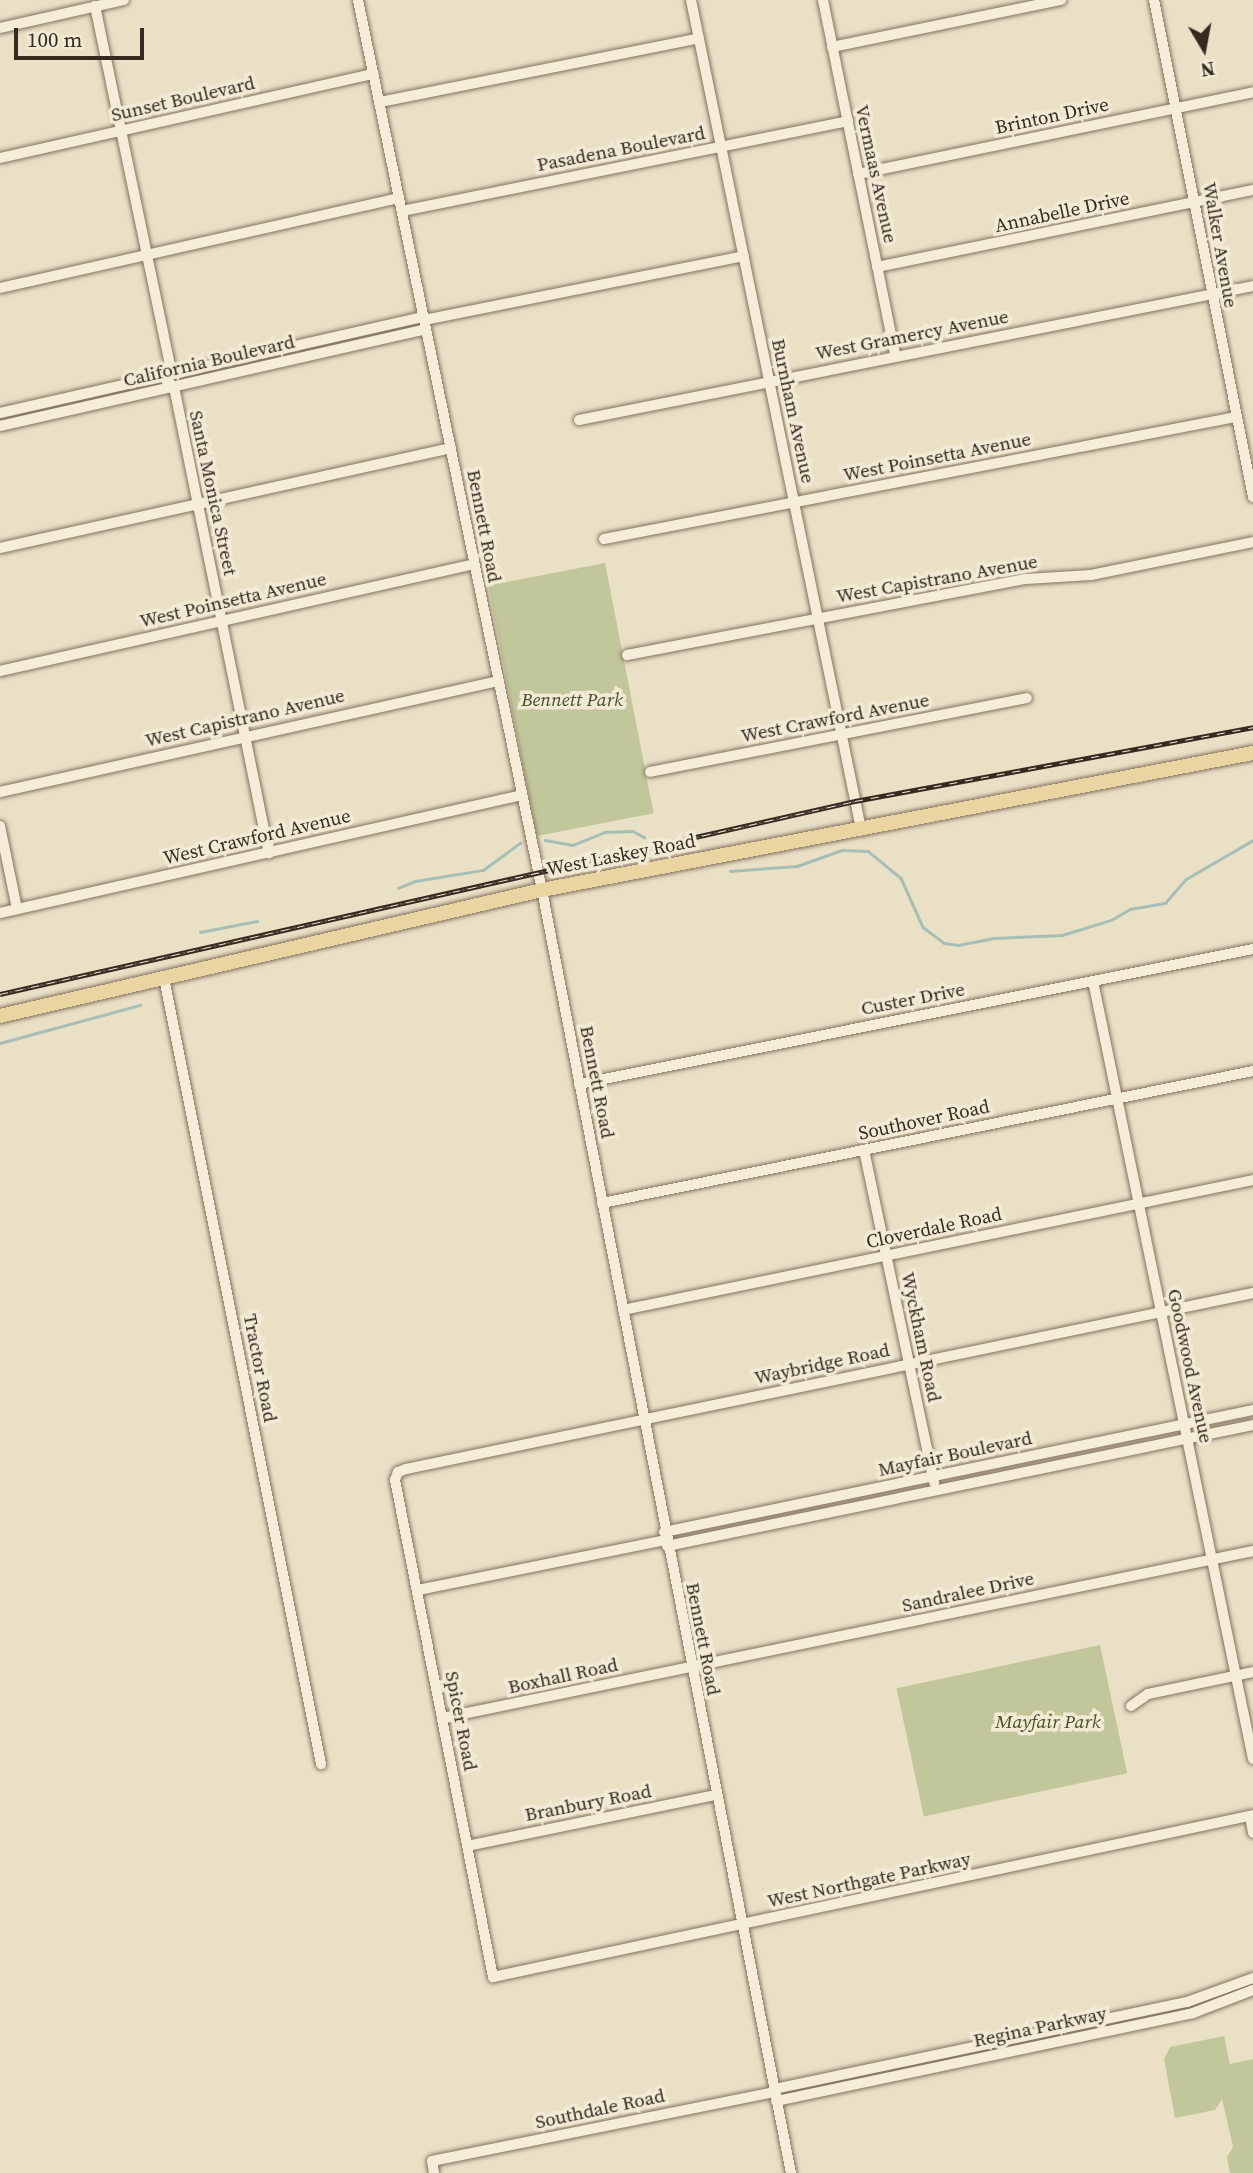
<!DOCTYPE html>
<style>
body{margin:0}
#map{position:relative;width:1253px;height:2173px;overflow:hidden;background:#eae0c6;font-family:"Source Serif 4",serif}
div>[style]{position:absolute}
.green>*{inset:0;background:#c1c79b;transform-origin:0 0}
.stream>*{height:2.5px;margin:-1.25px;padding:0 1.25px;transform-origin:1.25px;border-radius:1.25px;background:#a7beb7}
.roads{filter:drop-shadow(0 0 2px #83725e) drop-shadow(0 0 2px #83725e)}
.minor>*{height:10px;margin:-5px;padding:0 5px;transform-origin:5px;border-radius:5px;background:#f5edd8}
.major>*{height:14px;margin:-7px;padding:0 7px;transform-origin:7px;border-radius:7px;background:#e9d4a2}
.rail>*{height:5px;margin-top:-2.5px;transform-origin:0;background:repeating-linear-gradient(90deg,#f2ead5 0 8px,#352a20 0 16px);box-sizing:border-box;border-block:2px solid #352a20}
span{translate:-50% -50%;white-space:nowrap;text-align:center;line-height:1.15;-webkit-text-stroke:7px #f2ead5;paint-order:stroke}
.street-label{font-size:19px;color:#352a20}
.park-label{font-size:19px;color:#454f28;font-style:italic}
.north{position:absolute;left:1169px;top:14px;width:70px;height:70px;-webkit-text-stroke:5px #f2ead5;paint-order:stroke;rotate:170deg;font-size:19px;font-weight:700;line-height:28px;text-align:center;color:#352a20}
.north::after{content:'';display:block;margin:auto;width:24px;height:32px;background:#352a20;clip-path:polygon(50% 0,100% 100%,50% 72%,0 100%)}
.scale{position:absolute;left:14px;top:28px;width:130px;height:32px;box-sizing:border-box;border:4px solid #352a20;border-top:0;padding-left:9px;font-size:21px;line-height:24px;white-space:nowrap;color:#352a20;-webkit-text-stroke:5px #f2ead5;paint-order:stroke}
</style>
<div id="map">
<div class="green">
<div style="left:605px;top:563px;width:255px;height:119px;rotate:79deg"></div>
<div style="left:1100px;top:1645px;width:131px;height:208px;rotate:78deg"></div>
<div style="clip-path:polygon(1224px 2036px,1230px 2064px,1253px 2059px,1253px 2173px,1230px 2173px,1227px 2157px,1233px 2147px,1222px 2099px,1215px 2110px,1175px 2118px,1164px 2059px,1170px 2047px)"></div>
</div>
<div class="stream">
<div style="left:545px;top:840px;width:28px;rotate:10deg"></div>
<div style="left:573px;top:845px;width:35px;rotate:-22deg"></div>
<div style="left:605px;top:832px;width:28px;rotate:-2deg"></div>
<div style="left:633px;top:831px;width:13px;rotate:29deg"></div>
<div style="left:656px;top:851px;width:6px;rotate:51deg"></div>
<div style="left:730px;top:871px;width:67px;rotate:-4.3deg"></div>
<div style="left:797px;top:866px;width:48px;rotate:-19.6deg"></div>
<div style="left:842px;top:850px;width:26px;rotate:2deg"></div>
<div style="left:868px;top:851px;width:43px;rotate:39.3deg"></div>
<div style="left:901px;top:878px;width:54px;rotate:65.8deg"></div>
<div style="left:923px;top:927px;width:26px;rotate:37deg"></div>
<div style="left:944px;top:943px;width:14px;rotate:8deg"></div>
<div style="left:958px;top:945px;width:36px;rotate:-11deg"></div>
<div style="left:993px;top:938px;width:69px;rotate:-2.5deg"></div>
<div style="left:1062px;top:935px;width:51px;rotate:-17deg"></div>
<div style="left:1111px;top:920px;width:22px;rotate:-30deg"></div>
<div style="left:1130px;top:909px;width:36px;rotate:-10deg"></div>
<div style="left:1165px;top:903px;width:32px;rotate:-49deg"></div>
<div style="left:1186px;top:879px;width:78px;rotate:-30.2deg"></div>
<div style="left:398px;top:888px;width:18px;rotate:-22deg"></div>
<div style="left:415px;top:881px;width:69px;rotate:-9.2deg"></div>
<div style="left:483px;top:870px;width:46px;rotate:-36.1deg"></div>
<div style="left:200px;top:932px;width:58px;rotate:-10.9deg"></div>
<div style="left:0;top:1043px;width:145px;rotate:-15.2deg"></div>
</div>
<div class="roads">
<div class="minor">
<div style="left:358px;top:0;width:909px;rotate:78.32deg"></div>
<div style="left:542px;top:890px;width:1307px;rotate:79.02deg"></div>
<div style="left:691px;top:0;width:846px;rotate:78.41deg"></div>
<div style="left:823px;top:0;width:362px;rotate:78.5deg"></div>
<div style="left:1154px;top:0;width:507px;rotate:78.73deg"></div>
<div style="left:95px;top:6px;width:368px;rotate:78.2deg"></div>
<div style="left:170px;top:366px;width:9px;rotate:84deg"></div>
<div style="left:171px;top:375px;width:7px;rotate:135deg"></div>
<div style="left:166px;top:380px;width:11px;rotate:41deg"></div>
<div style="left:174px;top:387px;width:476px;rotate:78.5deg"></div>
<div style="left:0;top:28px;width:127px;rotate:-12.7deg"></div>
<div style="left:832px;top:47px;width:234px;rotate:-11.6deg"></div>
<div style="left:380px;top:102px;width:325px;rotate:-11.3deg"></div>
<div style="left:0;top:158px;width:383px;rotate:-12.7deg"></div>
<div style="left:858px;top:174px;width:403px;rotate:-11.7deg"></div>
<div style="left:402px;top:211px;width:455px;rotate:-11.4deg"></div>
<div style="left:877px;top:267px;width:384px;rotate:-11.6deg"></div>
<div style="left:0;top:288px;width:409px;rotate:-12.7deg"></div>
<div style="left:424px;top:320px;width:326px;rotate:-11.3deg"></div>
<div style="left:0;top:413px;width:434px;rotate:-12.8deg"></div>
<div style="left:579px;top:420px;width:687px;rotate:-11.24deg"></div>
<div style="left:0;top:426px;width:437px;rotate:-12.8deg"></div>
<div style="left:604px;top:539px;width:644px;rotate:-10.93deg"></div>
<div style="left:0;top:548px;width:462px;rotate:-12.5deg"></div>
<div style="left:627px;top:655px;width:406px;rotate:-10.8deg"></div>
<div style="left:1026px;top:579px;width:65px;rotate:-3.5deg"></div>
<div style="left:1091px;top:575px;width:165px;rotate:-11.5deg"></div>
<div style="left:0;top:671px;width:486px;rotate:-12.7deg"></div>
<div style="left:650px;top:772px;width:384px;rotate:-11.1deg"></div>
<div style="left:0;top:792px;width:510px;rotate:-12.57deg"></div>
<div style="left:0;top:826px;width:85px;rotate:78.4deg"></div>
<div style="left:0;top:913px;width:535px;rotate:-12.74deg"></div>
<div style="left:164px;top:978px;width:802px;rotate:78.7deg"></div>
<div style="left:1093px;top:981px;width:794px;rotate:78.38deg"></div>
<div style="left:579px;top:1084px;width:687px;rotate:-11.33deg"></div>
<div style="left:864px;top:1150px;width:340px;rotate:78.1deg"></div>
<div style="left:602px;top:1203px;width:664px;rotate:-11.46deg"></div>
<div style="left:1253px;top:1293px;width:865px;rotate:168.26deg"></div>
<div style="left:406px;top:1469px;width:9px;rotate:159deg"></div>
<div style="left:398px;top:1472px;width:9px;rotate:111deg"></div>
<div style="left:395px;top:1480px;width:507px;rotate:78.85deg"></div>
<div style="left:493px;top:1977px;width:777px;rotate:-12.03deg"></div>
<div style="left:623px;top:1310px;width:643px;rotate:-11.66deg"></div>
<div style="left:664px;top:1532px;width:602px;rotate:-11.7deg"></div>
<div style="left:667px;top:1546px;width:598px;rotate:-11.67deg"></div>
<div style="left:418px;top:1590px;width:252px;rotate:-11.4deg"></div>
<div style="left:1131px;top:1706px;width:21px;rotate:-35deg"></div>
<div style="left:1148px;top:1694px;width:107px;rotate:-11.8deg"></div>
<div style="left:443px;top:1718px;width:827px;rotate:-11.65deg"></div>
<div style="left:1250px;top:1816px;width:17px;rotate:80deg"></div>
<div style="left:467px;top:1846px;width:254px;rotate:-11.6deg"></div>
<div style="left:774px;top:2089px;width:422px;rotate:-11.9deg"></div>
<div style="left:1187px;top:2002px;width:70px;rotate:-20deg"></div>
<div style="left:776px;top:2101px;width:426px;rotate:-11.9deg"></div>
<div style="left:1193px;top:2013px;width:64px;rotate:-21deg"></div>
<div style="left:434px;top:2173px;width:12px;rotate:-99deg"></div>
<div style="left:432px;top:2161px;width:350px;rotate:-11.4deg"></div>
</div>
<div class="major">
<div style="left:0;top:1016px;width:556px;rotate:-13.09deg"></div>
<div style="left:542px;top:890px;width:724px;rotate:-10.91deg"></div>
</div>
</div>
<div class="rail">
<div style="left:0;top:994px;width:877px;rotate:-12.72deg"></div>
<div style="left:855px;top:801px;width:405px;rotate:-10.5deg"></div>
</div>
<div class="street-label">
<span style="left:183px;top:99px;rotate:-13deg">Sunset Boulevard</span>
<span style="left:1052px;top:116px;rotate:-12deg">Brinton Drive</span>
<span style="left:621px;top:149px;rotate:-11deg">Pasadena Boulevard</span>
<span style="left:876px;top:174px;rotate:78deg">Vermaas Avenue</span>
<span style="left:1062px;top:212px;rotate:-12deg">Annabelle Drive</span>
<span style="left:1220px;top:245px;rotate:80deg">Walker Avenue</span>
<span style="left:912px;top:335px;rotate:-11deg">West Gramercy Avenue</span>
<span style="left:209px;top:361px;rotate:-13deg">California Boulevard</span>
<span style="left:793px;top:411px;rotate:78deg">Burnham Avenue</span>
<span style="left:937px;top:457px;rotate:-11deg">West Poinsetta Avenue</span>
<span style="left:213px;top:493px;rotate:78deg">Santa Monica Street</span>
<span style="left:484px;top:526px;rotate:79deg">Bennett Road</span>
<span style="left:937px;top:579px;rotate:-10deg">West Capistrano Avenue</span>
<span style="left:233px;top:600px;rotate:-13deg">West Poinsetta Avenue</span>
<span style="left:245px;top:718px;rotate:-13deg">West Capistrano Avenue</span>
<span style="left:835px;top:718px;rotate:-11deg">West Crawford Avenue</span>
<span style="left:257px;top:837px;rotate:-13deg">West Crawford Avenue</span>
<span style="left:621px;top:855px;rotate:-11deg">West Laskey Road</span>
<span style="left:913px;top:999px;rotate:-11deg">Custer Drive</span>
<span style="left:597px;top:1082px;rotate:79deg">Bennett Road</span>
<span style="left:924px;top:1120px;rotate:-12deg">Southover Road</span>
<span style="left:934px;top:1228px;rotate:-12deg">Cloverdale Road</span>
<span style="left:921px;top:1337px;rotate:78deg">Wyckham Road</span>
<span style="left:822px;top:1364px;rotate:-12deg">Waybridge Road</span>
<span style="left:1190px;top:1366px;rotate:78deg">Goodwood Avenue</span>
<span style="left:260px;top:1368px;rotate:79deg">Tractor Road</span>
<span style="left:955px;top:1454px;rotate:-12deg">Mayfair Boulevard</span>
<span style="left:968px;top:1592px;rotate:-12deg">Sandralee Drive</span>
<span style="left:703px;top:1639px;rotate:79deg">Bennett Road</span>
<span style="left:563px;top:1676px;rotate:-12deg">Boxhall Road</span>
<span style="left:461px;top:1721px;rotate:79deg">Spicer Road</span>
<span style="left:588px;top:1803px;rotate:-11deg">Branbury Road</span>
<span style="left:869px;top:1880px;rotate:-12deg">West Northgate Parkway</span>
<span style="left:1040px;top:2027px;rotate:-12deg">Regina Parkway</span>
<span style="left:600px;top:2109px;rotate:-12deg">Southdale Road</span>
</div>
<div class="park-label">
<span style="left:572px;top:700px">Bennett Park</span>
<span style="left:1048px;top:1722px">Mayfair Park</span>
</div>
<div class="north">N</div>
<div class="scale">100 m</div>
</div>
